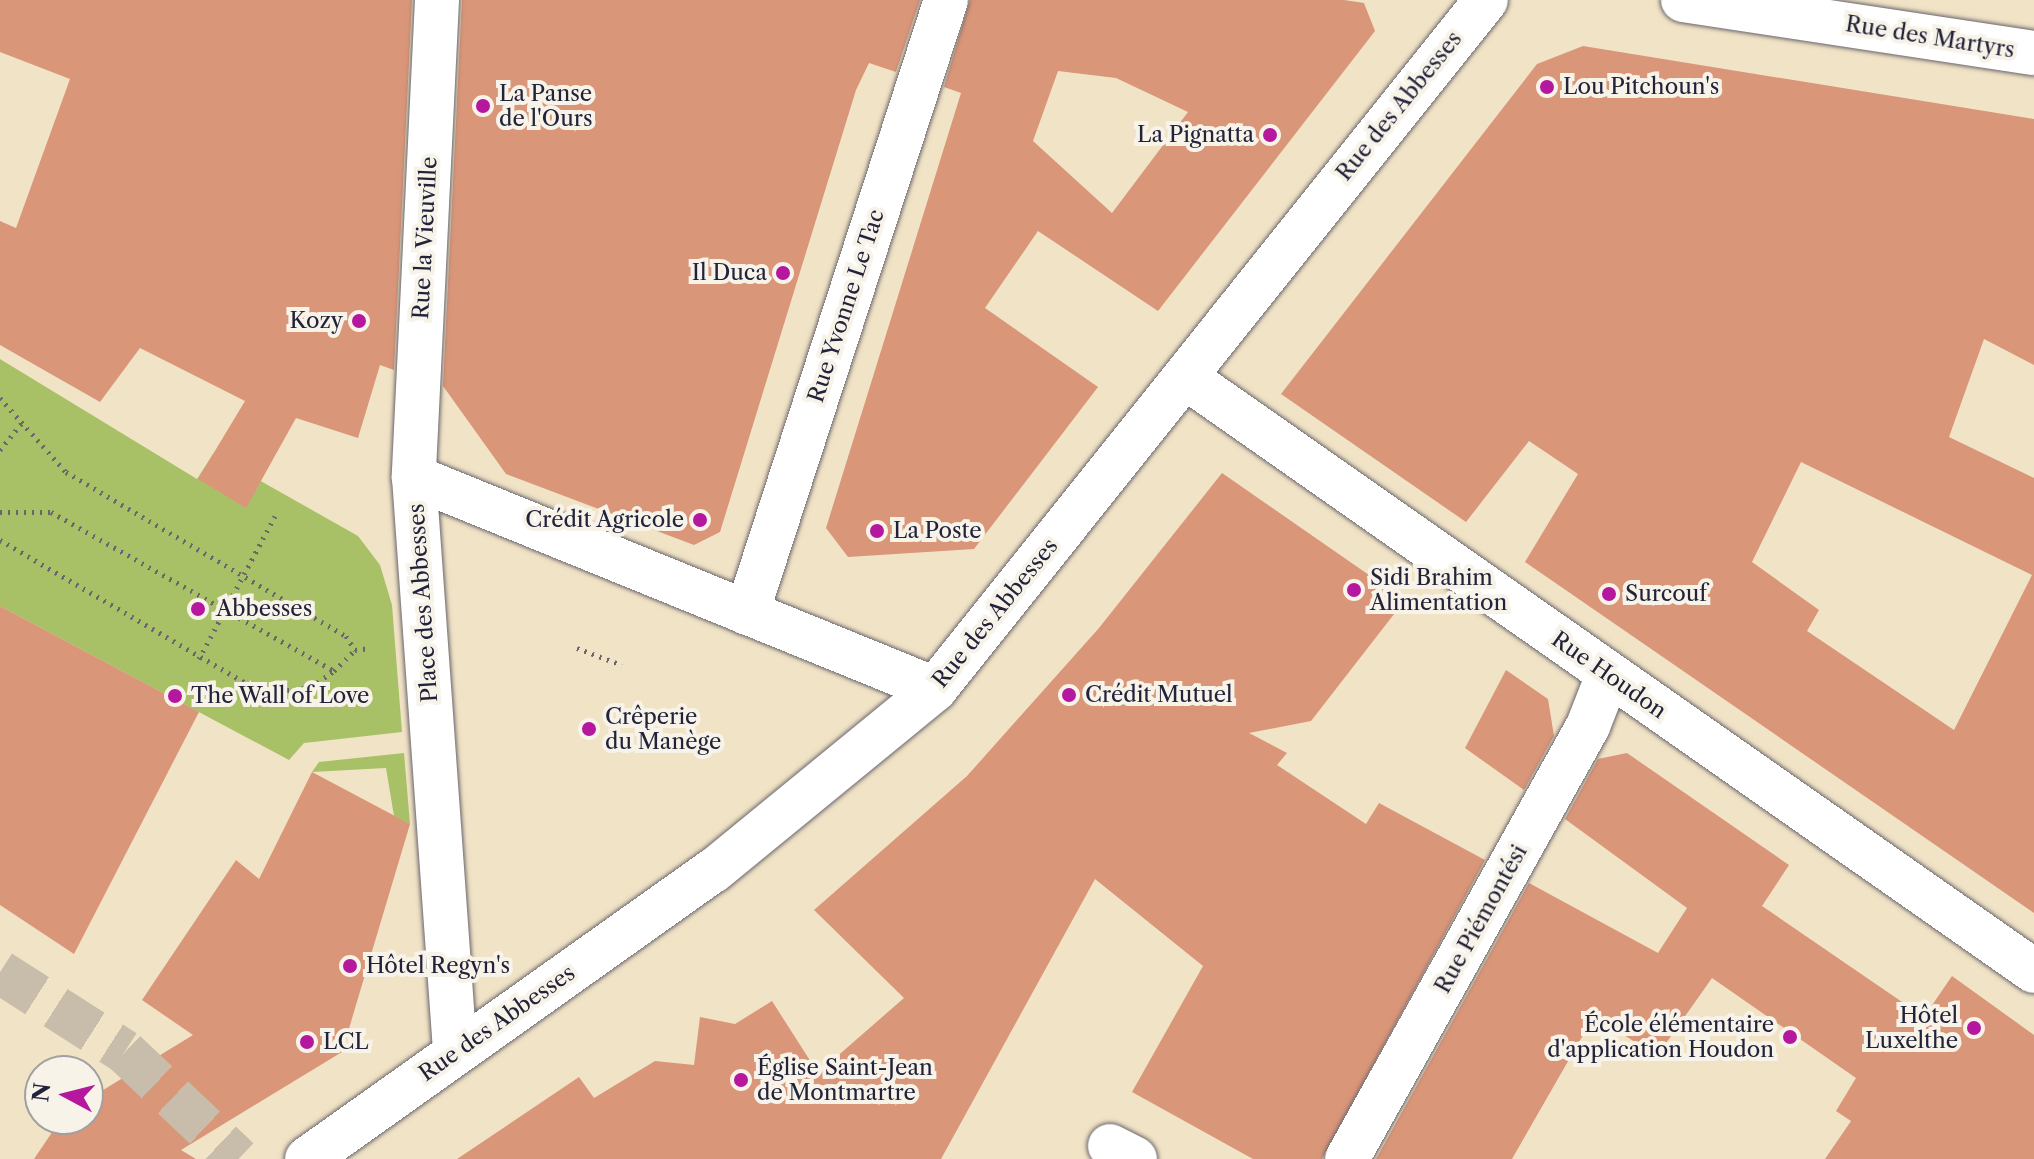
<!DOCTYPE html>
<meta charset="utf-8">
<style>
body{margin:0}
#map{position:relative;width:2034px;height:1159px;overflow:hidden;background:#f1e3c6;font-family:"Libre Caslon Text",serif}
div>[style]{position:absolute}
.green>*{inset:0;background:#a9c166}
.building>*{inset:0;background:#da9679}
.minor-tunnel>*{height:44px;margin-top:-22px;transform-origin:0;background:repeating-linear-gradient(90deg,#c8bcaa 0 44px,transparent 0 66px)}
.path>*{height:5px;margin-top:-2.5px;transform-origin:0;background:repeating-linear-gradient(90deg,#6a666c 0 2px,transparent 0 8px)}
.roads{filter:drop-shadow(0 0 2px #6a666c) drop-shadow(0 0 2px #6a666c)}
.minor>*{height:44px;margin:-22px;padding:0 22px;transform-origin:22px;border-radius:22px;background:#fff}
.dots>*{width:22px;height:22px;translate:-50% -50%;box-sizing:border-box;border:4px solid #f7f3e8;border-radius:50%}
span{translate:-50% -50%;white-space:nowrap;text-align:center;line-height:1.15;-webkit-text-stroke:8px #f7f3e8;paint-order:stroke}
.street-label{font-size:22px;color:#22223b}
.poi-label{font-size:22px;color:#22223b}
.left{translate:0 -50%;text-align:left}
.right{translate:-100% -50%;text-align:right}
.north{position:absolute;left:24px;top:1055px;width:80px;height:80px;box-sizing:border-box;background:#f7f3e8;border:2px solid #a29fa3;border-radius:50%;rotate:277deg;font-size:22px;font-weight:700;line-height:32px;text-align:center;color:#22223b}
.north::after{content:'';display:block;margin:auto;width:28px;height:36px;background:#b5179e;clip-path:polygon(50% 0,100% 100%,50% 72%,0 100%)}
</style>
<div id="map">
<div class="green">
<div style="clip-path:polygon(0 359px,197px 479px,213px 454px,358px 536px,380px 565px,392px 605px,402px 732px,304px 743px,289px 760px,0 606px)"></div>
<div style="clip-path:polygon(404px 753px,410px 824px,394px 816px,386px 768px,312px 772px,319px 762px)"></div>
</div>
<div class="building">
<div style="clip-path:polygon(0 0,412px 0,394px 370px,380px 365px,358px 438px,296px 418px,246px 508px,198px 479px,245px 401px,140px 348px,100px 402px,0 345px,0 221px,16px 228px,70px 79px,0 52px)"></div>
<div style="clip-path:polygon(462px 0,920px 0,896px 72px,869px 63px,856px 90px,720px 532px,694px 545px,506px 474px,443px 386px)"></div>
<div style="clip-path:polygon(evenodd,970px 0,1344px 0,1364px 3px,1375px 31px,1158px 311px,1038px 231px,985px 308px,1098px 387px,974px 549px,848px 557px,826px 528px,961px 93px,944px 87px,970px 0,1058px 71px,1116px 78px,1188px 112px,1112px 213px,1033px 141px,1058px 71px)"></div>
<div style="clip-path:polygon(evenodd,1583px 46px,2034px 119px,2034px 365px,1984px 339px,1949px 437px,2034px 478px,2034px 913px,1525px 562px,1578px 474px,1529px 441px,1466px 522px,1281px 394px,1537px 64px,1583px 46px,1801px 462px,2032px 575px,1954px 730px,1807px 631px,1819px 610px,1752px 562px,1801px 462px)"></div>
<div style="clip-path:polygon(1222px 473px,1405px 600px,1311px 721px,1249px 733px,1287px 753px,1277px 765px,1366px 824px,1379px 803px,1485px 860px,1322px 1159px,1253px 1159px,1132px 1092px,1203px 966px,1095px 879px,941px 1159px,457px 1159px,579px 1077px,594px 1098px,655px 1061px,694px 1065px,700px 1017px,735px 1024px,772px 1001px,818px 1073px,904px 998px,814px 910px,967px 776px,1099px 628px)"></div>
<div style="clip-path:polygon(0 606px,199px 712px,74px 954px,0 905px)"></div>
<div style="clip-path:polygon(1506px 670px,1548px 699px,1554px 736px,1524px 790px,1465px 748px)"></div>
<div style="clip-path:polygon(1627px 753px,1789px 865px,1762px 906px,1924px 1017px,1952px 976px,2034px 1035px,2034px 1159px,1825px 1159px,1851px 1121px,1836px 1111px,1856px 1078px,1712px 978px,1657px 1056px,1594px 1016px,1512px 1159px,1376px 1159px,1529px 883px,1658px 953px,1687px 908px,1565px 819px,1598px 759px)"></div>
<div style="clip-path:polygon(312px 772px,410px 824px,342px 1052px,181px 1150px,196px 1159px,34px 1159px,61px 1119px,88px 1119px,88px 1090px,95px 1095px,193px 1035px,142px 1000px,236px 860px,259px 879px)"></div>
</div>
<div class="minor-tunnel">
<div style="left:0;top:972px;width:148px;rotate:32.6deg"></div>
<div style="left:125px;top:1052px;width:156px;rotate:43.4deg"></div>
</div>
<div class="path">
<div style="left:0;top:398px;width:99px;rotate:48.3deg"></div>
<div style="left:66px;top:472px;width:324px;rotate:30.4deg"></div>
<div style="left:346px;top:636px;width:17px;rotate:57deg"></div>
<div style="left:0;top:450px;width:35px;rotate:-51deg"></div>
<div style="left:0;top:512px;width:51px"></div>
<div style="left:51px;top:512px;width:325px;rotate:29.3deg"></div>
<div style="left:334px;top:671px;width:30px;rotate:-45deg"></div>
<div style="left:355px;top:650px;width:15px;rotate:-8deg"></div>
<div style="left:0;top:540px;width:304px;rotate:30.2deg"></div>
<div style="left:263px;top:693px;width:48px;rotate:-7.1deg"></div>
<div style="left:311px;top:687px;width:28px;rotate:-35deg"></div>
<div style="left:577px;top:648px;width:48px;rotate:20.7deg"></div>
<div style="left:199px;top:659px;width:162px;rotate:-62deg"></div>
</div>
<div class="roads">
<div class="minor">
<div style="left:437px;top:0;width:478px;rotate:92.8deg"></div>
<div style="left:414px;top:477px;width:575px;rotate:85.91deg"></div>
<div style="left:1683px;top:0;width:355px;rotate:8.6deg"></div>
<div style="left:1185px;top:377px;width:1036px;rotate:34.98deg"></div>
<div style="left:414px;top:477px;width:562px;rotate:22.14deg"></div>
<div style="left:747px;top:613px;width:644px;rotate:-72.01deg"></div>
<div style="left:1110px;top:1146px;width:28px;rotate:27deg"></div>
<div style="left:307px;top:1159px;width:498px;rotate:-35.4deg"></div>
<div style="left:713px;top:871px;width:287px;rotate:-39.3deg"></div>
<div style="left:935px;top:689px;width:882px;rotate:-51.35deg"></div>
<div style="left:1347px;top:1159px;width:496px;rotate:-60.9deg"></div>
<div style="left:1588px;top:726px;width:55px;rotate:-68.6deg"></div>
</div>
</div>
<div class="dots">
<div style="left:1547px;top:87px;background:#b5179e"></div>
<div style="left:483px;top:106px;background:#b5179e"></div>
<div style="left:1270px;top:135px;background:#b5179e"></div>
<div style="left:783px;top:273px;background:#b5179e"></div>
<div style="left:359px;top:321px;background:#b5179e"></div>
<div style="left:700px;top:520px;background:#b5179e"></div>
<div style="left:877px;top:531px;background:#b5179e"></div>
<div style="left:1354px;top:590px;background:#b5179e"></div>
<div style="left:1609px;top:594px;background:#b5179e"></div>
<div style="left:198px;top:609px;background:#b5179e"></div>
<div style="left:1069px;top:695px;background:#b5179e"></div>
<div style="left:175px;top:696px;background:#b5179e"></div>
<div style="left:589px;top:729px;background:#b5179e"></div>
<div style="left:350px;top:966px;background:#b5179e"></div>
<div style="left:1974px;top:1028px;background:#b5179e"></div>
<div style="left:1790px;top:1037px;background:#b5179e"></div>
<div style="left:307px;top:1042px;background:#b5179e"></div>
<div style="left:741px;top:1080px;background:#b5179e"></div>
</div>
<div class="street-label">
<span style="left:1930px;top:37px;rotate:9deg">Rue des Martyrs</span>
<span style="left:1399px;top:106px;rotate:-51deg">Rue des Abbesses</span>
<span style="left:425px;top:238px;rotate:-87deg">Rue la Vieuville</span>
<span style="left:846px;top:306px;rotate:-72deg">Rue Yvonne Le Tac</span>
<span style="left:423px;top:603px;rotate:-94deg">Place des Abbesses</span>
<span style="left:995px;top:613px;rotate:-51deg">Rue des Abbesses</span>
<span style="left:1609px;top:675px;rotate:35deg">Rue Houdon</span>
<span style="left:1481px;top:919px;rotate:-61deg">Rue Piémontési</span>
<span style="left:497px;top:1023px;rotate:-35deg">Rue des Abbesses</span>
</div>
<div class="poi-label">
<span class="left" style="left:1563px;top:87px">Lou Pitchoun's</span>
<span class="left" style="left:499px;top:106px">La Panse<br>de l'Ours</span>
<span class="right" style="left:1254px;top:135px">La Pignatta</span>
<span class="right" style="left:767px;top:273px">Il Duca</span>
<span class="right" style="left:343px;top:321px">Kozy</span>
<span class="right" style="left:684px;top:520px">Crédit Agricole</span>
<span class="left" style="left:893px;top:531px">La Poste</span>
<span class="left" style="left:1370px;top:590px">Sidi Brahim<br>Alimentation</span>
<span class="left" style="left:1625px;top:594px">Surcouf</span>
<span class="left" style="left:216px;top:609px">Abbesses</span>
<span class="left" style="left:1085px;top:695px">Crédit Mutuel</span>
<span class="left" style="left:191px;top:696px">The Wall of Love</span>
<span class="left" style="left:605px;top:729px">Crêperie<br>du Manège</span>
<span class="left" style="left:366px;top:966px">Hôtel Regyn's</span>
<span class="right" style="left:1958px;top:1028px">Hôtel<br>Luxelthe</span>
<span class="right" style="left:1774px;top:1037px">École élémentaire<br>d'application Houdon</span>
<span class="left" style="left:323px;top:1042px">LCL</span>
<span class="left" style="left:757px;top:1080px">Église Saint-Jean<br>de Montmartre</span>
</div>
<div class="north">N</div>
</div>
